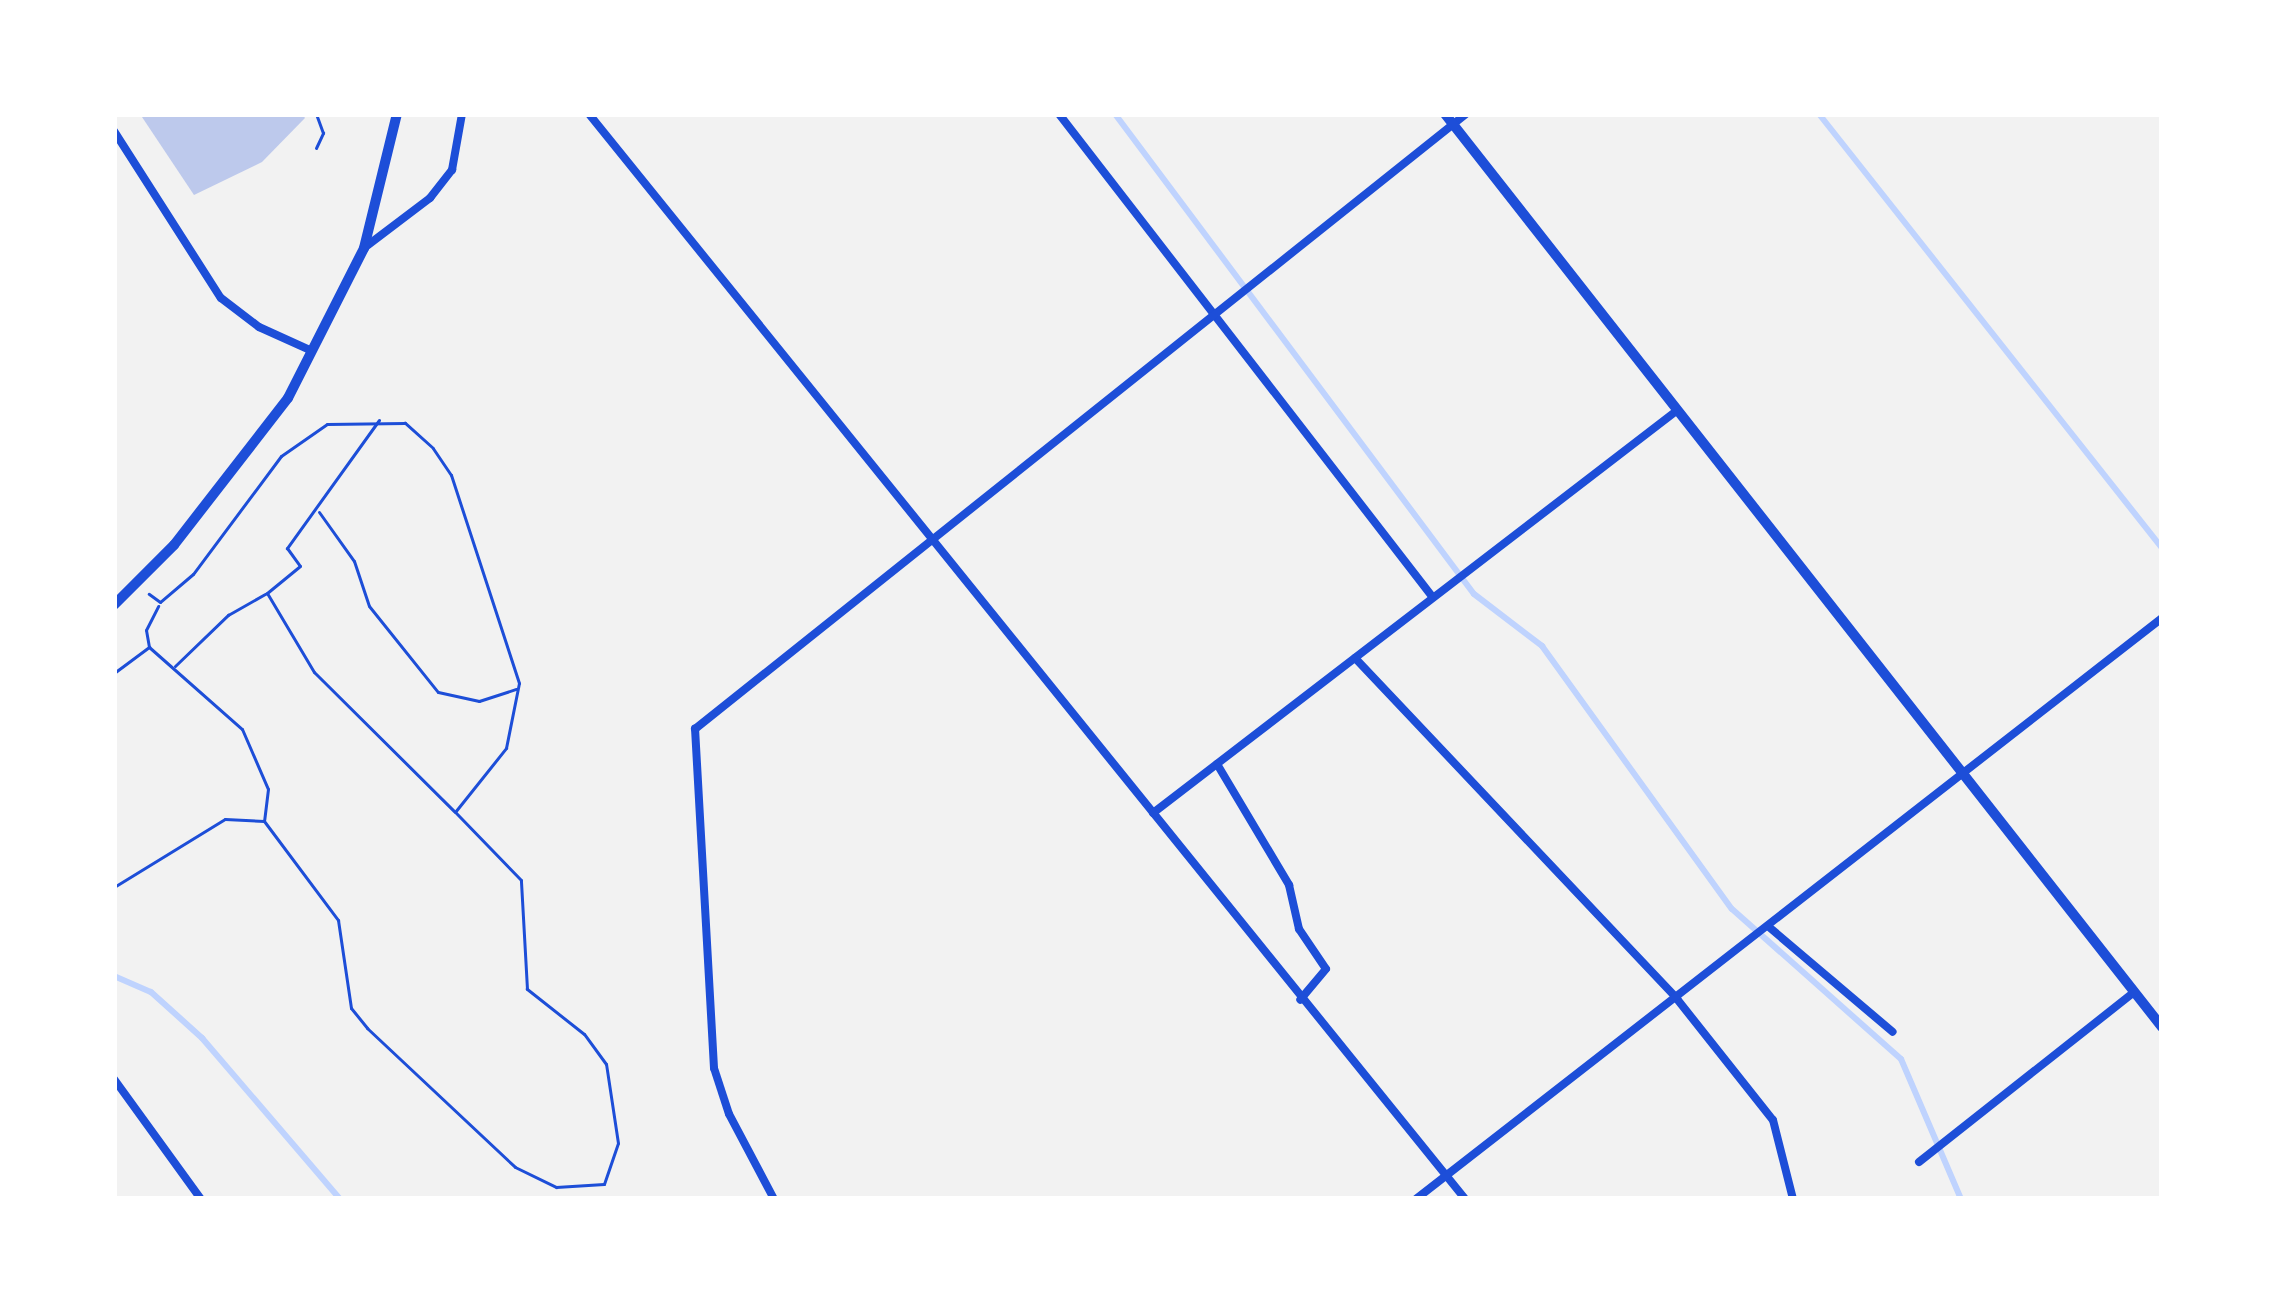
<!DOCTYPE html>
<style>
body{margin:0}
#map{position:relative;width:2276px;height:1313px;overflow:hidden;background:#f2f2f2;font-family:Commissioner,sans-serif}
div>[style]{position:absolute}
.stream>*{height:6px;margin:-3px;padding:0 3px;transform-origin:3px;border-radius:3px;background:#bfd3fe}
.building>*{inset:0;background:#bdc9ec}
.path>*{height:3px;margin:-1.5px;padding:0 1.5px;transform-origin:1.5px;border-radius:1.5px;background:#1d4ed8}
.minor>*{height:8px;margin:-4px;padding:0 4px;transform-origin:4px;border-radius:4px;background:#1d4ed8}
.tertiary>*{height:10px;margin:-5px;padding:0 5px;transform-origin:5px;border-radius:5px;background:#1d4ed8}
span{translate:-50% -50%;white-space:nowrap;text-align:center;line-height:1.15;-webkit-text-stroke:12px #fff;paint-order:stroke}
.frame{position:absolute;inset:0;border:117px solid #fff;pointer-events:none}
</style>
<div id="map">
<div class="stream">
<div style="left:1115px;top:114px;width:599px;rotate:53.21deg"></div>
<div style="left:1474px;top:594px;width:86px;rotate:37.4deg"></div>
<div style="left:1542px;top:646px;width:324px;rotate:54.2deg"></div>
<div style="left:1732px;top:909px;width:226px;rotate:41.6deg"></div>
<div style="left:1901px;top:1059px;width:152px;rotate:66.8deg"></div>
<div style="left:1819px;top:114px;width:553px;rotate:51.68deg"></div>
<div style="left:114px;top:976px;width:40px;rotate:23.4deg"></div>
<div style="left:151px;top:992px;width:69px;rotate:42deg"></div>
<div style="left:202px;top:1038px;width:212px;rotate:49.4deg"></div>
</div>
<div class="building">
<div style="clip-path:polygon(140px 114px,302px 114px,305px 118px,262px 162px,194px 195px)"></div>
</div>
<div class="path">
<div style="left:316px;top:148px;width:17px;rotate:-65deg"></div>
<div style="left:323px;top:133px;width:20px;rotate:-110deg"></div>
<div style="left:379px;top:420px;width:158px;rotate:125.7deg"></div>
<div style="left:287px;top:548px;width:22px;rotate:54deg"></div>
<div style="left:300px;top:566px;width:43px;rotate:140.7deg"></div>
<div style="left:267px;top:593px;width:92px;rotate:59.3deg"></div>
<div style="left:314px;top:672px;width:197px;rotate:44.8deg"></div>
<div style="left:319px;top:512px;width:60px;rotate:54.5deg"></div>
<div style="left:354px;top:561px;width:47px;rotate:71.6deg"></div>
<div style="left:369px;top:606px;width:110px;rotate:51.3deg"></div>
<div style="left:438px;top:692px;width:42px;rotate:12.4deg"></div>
<div style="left:479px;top:701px;width:39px;rotate:-18deg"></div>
<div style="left:149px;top:647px;width:124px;rotate:41.4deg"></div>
<div style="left:242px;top:729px;width:65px;rotate:66.6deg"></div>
<div style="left:268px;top:789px;width:31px;rotate:97deg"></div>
<div style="left:175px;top:666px;width:74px;rotate:-43.9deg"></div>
<div style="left:228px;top:615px;width:43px;rotate:-29.6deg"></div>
<div style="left:114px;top:673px;width:44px;rotate:-36.6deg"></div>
<div style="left:149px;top:647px;width:17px;rotate:-100deg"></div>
<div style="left:146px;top:630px;width:27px;rotate:-63deg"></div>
<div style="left:114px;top:887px;width:130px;rotate:-31.5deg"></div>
<div style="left:225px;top:819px;width:39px;rotate:3deg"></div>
<div style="left:264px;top:821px;width:124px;rotate:53.2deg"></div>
<div style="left:338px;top:920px;width:89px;rotate:81.6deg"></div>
<div style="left:351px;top:1008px;width:26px;rotate:51deg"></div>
<div style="left:367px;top:1028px;width:203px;rotate:43.2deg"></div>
<div style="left:515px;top:1167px;width:46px;rotate:26deg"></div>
<div style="left:556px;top:1187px;width:48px;rotate:-3.6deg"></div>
<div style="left:604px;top:1184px;width:43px;rotate:-71.1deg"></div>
<div style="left:618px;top:1143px;width:80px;rotate:-98.6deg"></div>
<div style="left:606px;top:1064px;width:37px;rotate:-126deg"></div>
<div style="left:584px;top:1034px;width:73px;rotate:-141.7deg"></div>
<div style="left:527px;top:989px;width:109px;rotate:-93.2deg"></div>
<div style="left:521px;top:880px;width:95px;rotate:-134.1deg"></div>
<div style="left:455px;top:812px;width:82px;rotate:-51.4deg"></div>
<div style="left:506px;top:748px;width:66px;rotate:-78.7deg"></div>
<div style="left:519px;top:683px;width:219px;rotate:-108.1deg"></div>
<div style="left:451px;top:475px;width:32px;rotate:-124deg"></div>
<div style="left:433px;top:448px;width:38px;rotate:-138deg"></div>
<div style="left:405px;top:423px;width:78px;rotate:179.3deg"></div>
<div style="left:327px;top:424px;width:56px;rotate:145.2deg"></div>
<div style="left:281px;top:456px;width:147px;rotate:126.7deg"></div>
<div style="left:193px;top:574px;width:43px;rotate:139.7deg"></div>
<div style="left:160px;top:602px;width:14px;rotate:-144deg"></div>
</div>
<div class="minor">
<div style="left:589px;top:114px;width:1394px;rotate:51.08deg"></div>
<div style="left:1059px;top:114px;width:608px;rotate:52.28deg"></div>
<div style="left:114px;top:131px;width:198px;rotate:57.4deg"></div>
<div style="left:221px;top:298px;width:48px;rotate:37.3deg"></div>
<div style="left:259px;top:327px;width:58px;rotate:24.4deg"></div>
<div style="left:364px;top:248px;width:83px;rotate:-37.1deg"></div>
<div style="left:430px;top:198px;width:36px;rotate:-52deg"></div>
<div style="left:452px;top:170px;width:57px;rotate:-79.9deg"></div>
<div style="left:1355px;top:658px;width:469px;rotate:46.6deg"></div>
<div style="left:1677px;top:999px;width:154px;rotate:51.6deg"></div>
<div style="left:1773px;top:1120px;width:81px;rotate:75.8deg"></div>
<div style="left:1217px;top:764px;width:141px;rotate:59.2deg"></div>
<div style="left:1289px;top:885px;width:45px;rotate:77.2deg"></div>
<div style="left:1299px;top:929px;width:48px;rotate:56deg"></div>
<div style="left:1326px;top:969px;width:40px;rotate:130deg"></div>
<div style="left:1153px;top:813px;width:658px;rotate:-37.53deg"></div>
<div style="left:1769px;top:927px;width:162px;rotate:40.3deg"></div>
<div style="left:114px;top:1079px;width:148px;rotate:54.1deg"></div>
<div style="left:1919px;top:1162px;width:274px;rotate:-38.3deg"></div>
<div style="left:774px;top:1199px;width:96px;rotate:-117.9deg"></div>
<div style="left:729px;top:1114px;width:48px;rotate:-108.1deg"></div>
<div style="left:714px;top:1068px;width:340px;rotate:-93.2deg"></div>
<div style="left:695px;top:729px;width:986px;rotate:-38.58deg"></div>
<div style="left:1416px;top:1199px;width:946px;rotate:-37.91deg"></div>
</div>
<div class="tertiary">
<div style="left:1445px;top:114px;width:1161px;rotate:51.86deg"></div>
<div style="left:114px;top:605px;width:85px;rotate:-45deg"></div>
<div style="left:174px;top:545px;width:186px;rotate:-52.2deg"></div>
<div style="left:288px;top:398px;width:168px;rotate:-63.1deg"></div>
<div style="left:364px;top:248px;width:138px;rotate:-76.2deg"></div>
</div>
<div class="frame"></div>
</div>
